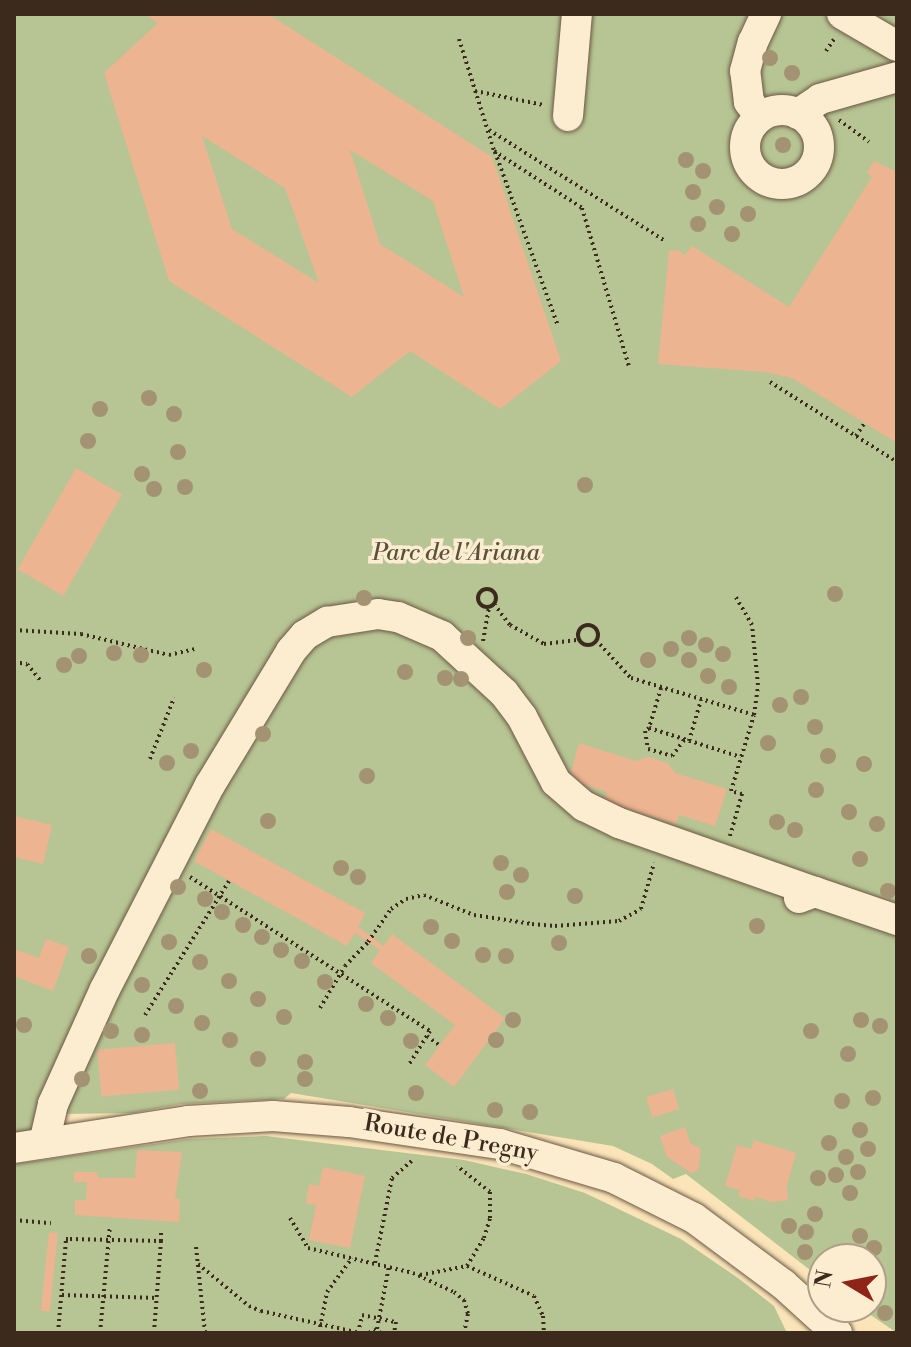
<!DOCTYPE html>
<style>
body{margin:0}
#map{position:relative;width:911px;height:1347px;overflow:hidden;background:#fae4b8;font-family:"Libre Bodoni",serif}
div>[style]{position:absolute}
.green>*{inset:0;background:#b7c594}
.building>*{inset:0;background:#ecb491;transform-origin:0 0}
.path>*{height:4px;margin-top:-2px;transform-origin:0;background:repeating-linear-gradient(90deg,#3c2a1d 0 2px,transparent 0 6px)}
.path>.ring{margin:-2px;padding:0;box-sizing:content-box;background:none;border:4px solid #3c2a1d;border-radius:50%}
.roads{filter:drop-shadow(0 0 2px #6c5844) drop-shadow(0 0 2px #6c5844)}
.minor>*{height:30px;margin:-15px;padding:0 15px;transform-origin:15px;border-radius:15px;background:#fcedd1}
.minor>.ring{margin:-15px;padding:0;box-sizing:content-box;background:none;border:30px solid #fcedd1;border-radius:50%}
.trees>*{width:16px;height:16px;margin:-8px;border-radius:50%;background:#a39373}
span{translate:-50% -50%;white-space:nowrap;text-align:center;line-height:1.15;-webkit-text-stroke:7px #fcedd1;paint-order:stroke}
.park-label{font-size:24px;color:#5b513b;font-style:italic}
.street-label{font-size:24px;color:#3c2a1d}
.frame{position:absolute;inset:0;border:16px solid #3c2a1d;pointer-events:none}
.north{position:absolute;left:807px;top:1243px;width:80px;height:80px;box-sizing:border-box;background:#fcedd1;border:2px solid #af9f89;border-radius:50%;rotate:280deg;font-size:22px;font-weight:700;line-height:32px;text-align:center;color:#3c2a1d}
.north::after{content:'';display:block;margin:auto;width:28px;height:36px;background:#8f2418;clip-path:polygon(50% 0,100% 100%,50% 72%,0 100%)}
</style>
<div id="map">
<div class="green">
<div style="clip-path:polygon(14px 14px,897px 14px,897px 1333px,859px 1307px,871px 1307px,871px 1259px,823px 1259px,823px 1280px,686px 1174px,673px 1179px,652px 1164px,613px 1146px,291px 1093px,284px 1099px,181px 1104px,133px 1113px,63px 1114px,31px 1135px,14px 1138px)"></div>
<div style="clip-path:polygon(266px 1136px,464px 1160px,526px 1174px,585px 1193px,681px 1239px,738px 1278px,774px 1306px,787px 1333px,14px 1333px,14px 1164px,189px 1139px)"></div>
</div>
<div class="building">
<div style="clip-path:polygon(evenodd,145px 14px,268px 14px,492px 157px,561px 361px,500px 409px,410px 351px,352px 397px,169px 281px,104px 73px,158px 23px,145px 14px,202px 136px,285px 188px,319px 283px,232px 229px,202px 136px,145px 14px,350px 150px,433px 201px,464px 297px,380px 244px,350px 150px)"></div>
<div style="clip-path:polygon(874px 161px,897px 172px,897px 443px,792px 378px,765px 372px,658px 364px,669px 251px,678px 250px,685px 255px,692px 246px,789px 307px,872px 177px,867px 173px)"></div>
<div style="left:76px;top:468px;width:53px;height:117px;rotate:30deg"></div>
<div style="clip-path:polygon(579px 743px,636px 761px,648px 757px,668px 763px,675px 773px,727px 789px,715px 826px,679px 815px,676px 824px,603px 802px,607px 792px,569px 780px)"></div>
<div style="clip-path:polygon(14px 816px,52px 825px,43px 864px,14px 857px)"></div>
<div style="clip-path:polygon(211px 829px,365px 913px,358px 927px,384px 946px,392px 934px,505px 1018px,454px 1087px,425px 1065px,455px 1025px,371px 963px,380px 950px,355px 933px,347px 946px,194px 861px)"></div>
<div style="clip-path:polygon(46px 939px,69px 947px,53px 991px,14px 976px,14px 949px,39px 958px)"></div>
<div style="left:175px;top:1043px;width:47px;height:78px;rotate:85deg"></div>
<div style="left:673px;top:1089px;width:21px;height:28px;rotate:73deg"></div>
<div style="clip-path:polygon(685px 1127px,690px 1143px,701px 1149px,698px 1171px,691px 1173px,667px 1157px,660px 1136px)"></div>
<div style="clip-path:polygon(754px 1140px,796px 1153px,787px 1185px,788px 1200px,772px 1202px,755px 1197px,754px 1201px,738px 1196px,740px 1190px,725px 1186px,737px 1145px,751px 1149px)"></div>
<div style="clip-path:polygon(137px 1150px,182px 1152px,175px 1199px,180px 1199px,179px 1222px,75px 1215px,75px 1200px,86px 1200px,87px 1182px,74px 1182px,74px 1172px,97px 1172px,98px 1178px,135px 1178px)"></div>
<div style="clip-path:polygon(323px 1167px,365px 1176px,350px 1248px,309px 1240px,316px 1205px,306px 1203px,309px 1184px,319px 1186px)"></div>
<div style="left:49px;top:1232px;width:9px;height:79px;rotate:6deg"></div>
</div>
<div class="path">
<div style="left:459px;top:39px;width:117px;rotate:72.6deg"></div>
<div style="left:494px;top:151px;width:105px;rotate:32.9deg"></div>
<div style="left:582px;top:208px;width:166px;rotate:73.5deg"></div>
<div style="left:826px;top:51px;width:14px;rotate:-56deg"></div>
<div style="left:475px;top:91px;width:70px;rotate:11.5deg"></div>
<div style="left:839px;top:120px;width:37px;rotate:36deg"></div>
<div style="left:489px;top:130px;width:208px;rotate:32.2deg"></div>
<div style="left:495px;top:152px;width:185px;rotate:70.1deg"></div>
<div style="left:770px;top:382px;width:150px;rotate:32.2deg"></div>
<div style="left:856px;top:436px;width:17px;rotate:-57deg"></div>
<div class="ring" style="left:478px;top:589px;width:14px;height:14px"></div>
<div style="left:494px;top:604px;width:26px;rotate:53deg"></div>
<div style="left:510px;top:625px;width:39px;rotate:29deg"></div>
<div style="left:544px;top:644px;width:35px;rotate:-7deg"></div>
<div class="ring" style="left:578px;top:625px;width:16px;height:16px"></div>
<div style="left:14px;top:630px;width:67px;rotate:3.4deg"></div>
<div style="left:81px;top:634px;width:90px;rotate:13.4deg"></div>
<div style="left:169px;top:655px;width:26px;rotate:-13deg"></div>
<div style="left:596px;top:640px;width:52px;rotate:47.4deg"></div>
<div style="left:631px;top:678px;width:128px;rotate:16.7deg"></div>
<div style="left:483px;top:641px;width:35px;rotate:-80deg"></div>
<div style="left:14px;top:662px;width:13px;rotate:9deg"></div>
<div style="left:27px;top:664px;width:21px;rotate:51deg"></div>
<div style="left:661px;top:688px;width:42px;rotate:106.7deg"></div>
<div style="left:649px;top:728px;width:96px;rotate:17.5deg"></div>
<div style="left:649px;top:728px;width:5px;rotate:143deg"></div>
<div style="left:645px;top:731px;width:18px;rotate:81deg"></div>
<div style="left:648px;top:749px;width:25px;rotate:16deg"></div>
<div style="left:672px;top:756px;width:20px;rotate:-53deg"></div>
<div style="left:689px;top:741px;width:43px;rotate:-73.7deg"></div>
<div style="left:150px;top:759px;width:66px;rotate:-68.5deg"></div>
<div style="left:730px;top:836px;width:44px;rotate:-74.1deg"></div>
<div style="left:742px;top:794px;width:11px;rotate:-165deg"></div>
<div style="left:731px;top:791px;width:79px;rotate:-73.2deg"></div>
<div style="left:754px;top:715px;width:30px;rotate:-82deg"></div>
<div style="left:758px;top:685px;width:60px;rotate:-95.7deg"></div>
<div style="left:752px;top:625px;width:32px;rotate:-120deg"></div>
<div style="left:190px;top:877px;width:285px;rotate:32.7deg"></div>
<div style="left:430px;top:1031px;width:41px;rotate:122.2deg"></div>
<div style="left:320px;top:1008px;width:49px;rotate:-59.2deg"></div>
<div style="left:345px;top:966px;width:33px;rotate:-46deg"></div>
<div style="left:368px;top:942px;width:40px;rotate:-55.1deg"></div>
<div style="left:391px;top:909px;width:18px;rotate:-34deg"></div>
<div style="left:406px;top:899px;width:18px;rotate:-13deg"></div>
<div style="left:424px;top:895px;width:54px;rotate:21.8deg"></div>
<div style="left:474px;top:915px;width:59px;rotate:8.8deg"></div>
<div style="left:532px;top:924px;width:23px;rotate:5deg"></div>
<div style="left:555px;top:926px;width:64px;rotate:-4.5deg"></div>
<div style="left:619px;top:921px;width:25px;rotate:-29deg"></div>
<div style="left:641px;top:909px;width:48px;rotate:-74.2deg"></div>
<div style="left:145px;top:1015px;width:158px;rotate:-57.9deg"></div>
<div style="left:427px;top:1036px;width:15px;rotate:37deg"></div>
<div style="left:290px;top:1218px;width:35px;rotate:59deg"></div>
<div style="left:308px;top:1248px;width:108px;rotate:13.4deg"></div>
<div style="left:413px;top:1273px;width:45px;rotate:24.9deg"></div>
<div style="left:454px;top:1292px;width:13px;rotate:39deg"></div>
<div style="left:464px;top:1300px;width:15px;rotate:74deg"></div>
<div style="left:468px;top:1314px;width:19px;rotate:102deg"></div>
<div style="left:14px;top:1220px;width:37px;rotate:5deg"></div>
<div style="left:161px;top:1241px;width:12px;rotate:-90deg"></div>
<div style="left:196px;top:1247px;width:86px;rotate:84deg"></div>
<div style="left:375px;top:1263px;width:87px;rotate:-78.7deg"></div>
<div style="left:392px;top:1178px;width:29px;rotate:-41deg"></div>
<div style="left:198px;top:1264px;width:66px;rotate:39.5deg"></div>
<div style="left:249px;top:1306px;width:13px;rotate:23deg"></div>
<div style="left:261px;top:1311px;width:101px;rotate:12.5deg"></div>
<div style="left:467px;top:1266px;width:73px;rotate:24.1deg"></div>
<div style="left:534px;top:1296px;width:22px;rotate:66deg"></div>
<div style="left:543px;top:1316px;width:17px;rotate:87deg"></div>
<div style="left:420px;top:1275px;width:48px;rotate:-10.8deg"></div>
<div style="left:467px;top:1266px;width:33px;rotate:-59deg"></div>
<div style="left:484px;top:1238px;width:21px;rotate:-73deg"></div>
<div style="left:490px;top:1218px;width:26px;rotate:-90deg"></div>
<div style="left:490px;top:1192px;width:42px;rotate:-141.8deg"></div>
<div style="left:62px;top:1295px;width:96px;rotate:1.8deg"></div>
<div style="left:377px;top:1329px;width:64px;rotate:-79.2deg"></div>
<div style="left:58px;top:1333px;width:94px;rotate:-85.1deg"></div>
<div style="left:66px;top:1239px;width:4px"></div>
<div style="left:70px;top:1239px;width:91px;rotate:1.3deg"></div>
<div style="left:161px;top:1241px;width:92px;rotate:94.4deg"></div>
<div style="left:100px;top:1333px;width:107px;rotate:-84.7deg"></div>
<div style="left:319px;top:1333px;width:42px;rotate:-79deg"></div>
<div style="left:327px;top:1292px;width:42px;rotate:-53.7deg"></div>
<div style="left:358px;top:1333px;width:18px;rotate:-77deg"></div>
<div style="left:362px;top:1315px;width:35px;rotate:12deg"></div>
<div style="left:396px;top:1322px;width:11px;rotate:100deg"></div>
<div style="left:369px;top:1333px;width:6px;rotate:-39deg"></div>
<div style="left:374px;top:1329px;width:8px;rotate:30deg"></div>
</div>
<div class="roads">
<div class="minor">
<div style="left:842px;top:14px;width:64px;rotate:30.2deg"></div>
<div class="ring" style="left:745px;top:110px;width:44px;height:44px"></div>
<div style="left:798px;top:114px;width:27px;rotate:-34deg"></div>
<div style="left:820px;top:99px;width:80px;rotate:-15.9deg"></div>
<div style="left:568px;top:116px;width:102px;rotate:-85deg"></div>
<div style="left:760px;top:117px;width:19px;rotate:-126deg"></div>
<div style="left:749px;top:102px;width:31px;rotate:-97deg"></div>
<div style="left:745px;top:71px;width:30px;rotate:-75deg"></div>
<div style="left:753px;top:42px;width:31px;rotate:-65deg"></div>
<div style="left:799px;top:898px;width:17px;rotate:-21deg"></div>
<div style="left:815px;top:892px;width:87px;rotate:18.9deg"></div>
<div style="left:44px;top:1143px;width:40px;rotate:-77deg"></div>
<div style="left:53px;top:1104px;width:126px;rotate:-65.7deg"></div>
<div style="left:105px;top:989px;width:229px;rotate:-62.8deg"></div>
<div style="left:210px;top:785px;width:157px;rotate:-58.8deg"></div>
<div style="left:291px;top:651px;width:21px;rotate:-49deg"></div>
<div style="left:305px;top:635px;width:26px;rotate:-31deg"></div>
<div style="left:327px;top:622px;width:52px;rotate:-8.9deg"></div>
<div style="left:378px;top:614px;width:20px;rotate:9deg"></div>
<div style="left:398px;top:617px;width:48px;rotate:23.4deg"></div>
<div style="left:442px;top:636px;width:84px;rotate:42.6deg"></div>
<div style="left:504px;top:693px;width:30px;rotate:53deg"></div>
<div style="left:522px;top:717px;width:73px;rotate:62.4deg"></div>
<div style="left:556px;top:782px;width:37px;rotate:41deg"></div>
<div style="left:584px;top:806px;width:39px;rotate:26deg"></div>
<div style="left:619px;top:823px;width:208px;rotate:19.4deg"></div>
<div style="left:14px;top:1148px;width:176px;rotate:-8.8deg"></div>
<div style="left:188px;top:1121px;width:85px;rotate:-3.4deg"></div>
<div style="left:273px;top:1116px;width:76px;rotate:4.5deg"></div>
<div style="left:349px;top:1122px;width:153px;rotate:8.3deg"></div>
<div style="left:500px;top:1144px;width:119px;rotate:16.6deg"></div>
<div style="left:614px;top:1178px;width:89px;rotate:26.6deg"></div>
<div style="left:694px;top:1218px;width:111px;rotate:36.6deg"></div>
<div style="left:783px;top:1284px;width:73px;rotate:42.2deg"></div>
</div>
</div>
<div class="trees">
<div style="left:770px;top:58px"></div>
<div style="left:792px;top:73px"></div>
<div style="left:783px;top:145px"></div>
<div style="left:686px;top:160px"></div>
<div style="left:703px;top:171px"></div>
<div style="left:693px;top:192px"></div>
<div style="left:717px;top:207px"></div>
<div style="left:748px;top:214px"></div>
<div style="left:698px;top:224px"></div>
<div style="left:732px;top:234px"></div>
<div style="left:149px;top:398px"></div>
<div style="left:100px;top:409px"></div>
<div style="left:174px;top:414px"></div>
<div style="left:88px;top:441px"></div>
<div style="left:178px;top:452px"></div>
<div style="left:142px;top:474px"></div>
<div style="left:585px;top:485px"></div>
<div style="left:185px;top:487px"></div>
<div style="left:154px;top:489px"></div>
<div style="left:835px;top:594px"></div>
<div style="left:364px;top:598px"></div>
<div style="left:468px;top:638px"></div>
<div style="left:689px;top:638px"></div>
<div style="left:706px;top:645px"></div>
<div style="left:671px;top:649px"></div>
<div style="left:114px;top:653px"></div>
<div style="left:723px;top:654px"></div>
<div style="left:141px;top:655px"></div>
<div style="left:79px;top:656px"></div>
<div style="left:648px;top:660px"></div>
<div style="left:689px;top:660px"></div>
<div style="left:64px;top:665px"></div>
<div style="left:204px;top:670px"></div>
<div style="left:405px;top:672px"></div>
<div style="left:708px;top:676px"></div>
<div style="left:445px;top:678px"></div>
<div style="left:461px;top:679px"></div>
<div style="left:729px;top:687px"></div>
<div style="left:801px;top:697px"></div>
<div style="left:780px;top:705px"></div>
<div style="left:815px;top:727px"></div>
<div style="left:263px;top:734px"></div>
<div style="left:768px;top:743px"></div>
<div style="left:191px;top:751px"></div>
<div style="left:828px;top:756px"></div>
<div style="left:167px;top:763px"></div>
<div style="left:864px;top:764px"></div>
<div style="left:367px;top:776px"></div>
<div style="left:816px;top:790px"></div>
<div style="left:849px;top:812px"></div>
<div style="left:268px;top:821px"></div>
<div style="left:777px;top:822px"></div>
<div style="left:877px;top:824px"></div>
<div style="left:795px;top:830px"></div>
<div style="left:860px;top:859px"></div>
<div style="left:501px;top:863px"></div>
<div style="left:341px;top:868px"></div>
<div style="left:521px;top:875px"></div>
<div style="left:358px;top:877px"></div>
<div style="left:178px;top:887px"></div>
<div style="left:888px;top:891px"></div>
<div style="left:507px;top:892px"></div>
<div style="left:575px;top:896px"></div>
<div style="left:205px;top:899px"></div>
<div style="left:222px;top:912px"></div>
<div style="left:243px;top:925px"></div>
<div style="left:757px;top:926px"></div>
<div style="left:431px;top:927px"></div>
<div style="left:262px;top:937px"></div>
<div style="left:452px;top:941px"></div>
<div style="left:169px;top:942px"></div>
<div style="left:559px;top:943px"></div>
<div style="left:281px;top:950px"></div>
<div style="left:483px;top:955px"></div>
<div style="left:89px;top:956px"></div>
<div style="left:506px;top:956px"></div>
<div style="left:302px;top:961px"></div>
<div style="left:200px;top:962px"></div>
<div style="left:229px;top:981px"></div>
<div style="left:325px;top:982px"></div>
<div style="left:142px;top:985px"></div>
<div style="left:258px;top:999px"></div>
<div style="left:366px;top:1004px"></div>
<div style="left:176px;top:1006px"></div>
<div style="left:284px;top:1017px"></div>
<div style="left:388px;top:1018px"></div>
<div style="left:513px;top:1020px"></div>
<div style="left:861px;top:1020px"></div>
<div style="left:202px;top:1023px"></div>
<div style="left:24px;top:1025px"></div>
<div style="left:880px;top:1026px"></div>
<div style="left:111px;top:1031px"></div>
<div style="left:811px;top:1031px"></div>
<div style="left:142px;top:1035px"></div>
<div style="left:230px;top:1040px"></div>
<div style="left:496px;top:1040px"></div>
<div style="left:411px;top:1041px"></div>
<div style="left:848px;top:1054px"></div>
<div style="left:258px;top:1059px"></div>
<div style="left:305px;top:1062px"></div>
<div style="left:82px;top:1079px"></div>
<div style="left:305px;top:1079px"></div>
<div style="left:200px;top:1091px"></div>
<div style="left:416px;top:1093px"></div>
<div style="left:873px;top:1098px"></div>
<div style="left:842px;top:1101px"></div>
<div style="left:495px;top:1110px"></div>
<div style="left:530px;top:1112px"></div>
<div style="left:860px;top:1130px"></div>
<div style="left:829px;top:1143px"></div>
<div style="left:868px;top:1149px"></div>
<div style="left:846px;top:1157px"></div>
<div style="left:858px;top:1172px"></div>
<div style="left:836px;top:1175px"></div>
<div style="left:818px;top:1178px"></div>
<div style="left:850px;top:1193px"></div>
<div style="left:815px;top:1214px"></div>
<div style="left:789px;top:1226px"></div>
<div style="left:806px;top:1232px"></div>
<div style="left:860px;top:1236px"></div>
<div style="left:874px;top:1248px"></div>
<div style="left:805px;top:1252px"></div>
<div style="left:885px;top:1313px"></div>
</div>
<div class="park-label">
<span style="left:456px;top:554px">Parc de l'Ariana</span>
</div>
<div class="street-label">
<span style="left:451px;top:1139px;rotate:10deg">Route de Pregny</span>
</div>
<div class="frame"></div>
<div class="north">N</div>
</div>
